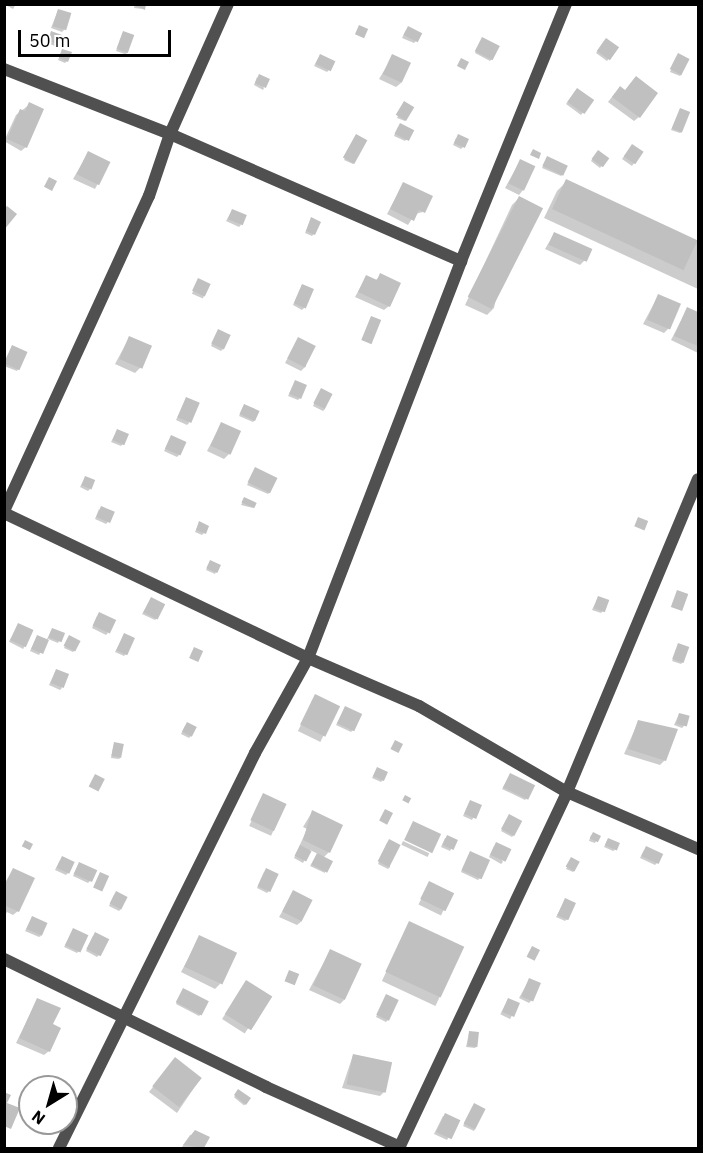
<!DOCTYPE html>
<style>
body{margin:0}
#map{position:relative;width:703px;height:1153px;overflow:hidden;background:#fff;font-family:"IBM Plex Sans",sans-serif}
div>[style]{position:absolute}
.shadow>*{inset:0;background:#0003;transform-origin:0 0}
.building>*{inset:0;background:#c0c0c0;transform-origin:0 0}
.street>*{height:12px;margin:-6px;padding:0 6px;transform-origin:6px;border-radius:6px;background:#505050}
span{translate:-50% -50%;white-space:nowrap;text-align:center;line-height:1.15;-webkit-text-stroke:4.5px #fff;paint-order:stroke}
.frame{position:absolute;inset:0;border:6px solid #000;pointer-events:none}
.north{position:absolute;left:18px;top:1075px;width:60px;height:60px;box-sizing:border-box;background:#fff;border:2px solid #999;border-radius:50%;rotate:217deg;font-size:16px;font-weight:700;line-height:24px;text-align:center;color:#000}
.north::after{content:'';display:block;margin:auto;width:21px;height:27px;background:#000;clip-path:polygon(50% 0,100% 100%,50% 72%,0 100%)}
.scale{position:absolute;left:18px;top:30px;width:153px;height:27px;box-sizing:border-box;border:3px solid #000;border-top:0;padding-left:8px;font-size:18px;line-height:21px;white-space:nowrap;color:#000;-webkit-text-stroke:4px #fff;paint-order:stroke}
</style>
<div id="map">
<div class="shadow">
<div style="clip-path:polygon(4px 4px,16px 4px,13px 9px)"></div>
<div style="clip-path:polygon(135px 4px,143px 9px,134px 8px)"></div>
<div style="clip-path:polygon(58px 10px,64px 30px,62px 32px,51px 28px)"></div>
<div style="clip-path:polygon(406px 30px,416px 41px,414px 43px,402px 38px)"></div>
<div style="clip-path:polygon(52px 33px,57px 44px,55px 46px,47px 43px)"></div>
<div style="clip-path:polygon(122px 35px,127px 53px,125px 54px,116px 51px)"></div>
<div style="clip-path:polygon(481px 41px,492px 59px,490px 61px,475px 53px)"></div>
<div style="clip-path:polygon(604px 41px,617px 48px,607px 61px,596px 53px)"></div>
<div style="clip-path:polygon(62px 50px,67px 61px,65px 63px,58px 60px)"></div>
<div style="clip-path:polygon(320px 55px,329px 70px,327px 72px,314px 66px)"></div>
<div style="clip-path:polygon(393px 56px,401px 83px,396px 87px,379px 79px)"></div>
<div style="clip-path:polygon(676px 57px,682px 74px,680px 76px,670px 72px)"></div>
<div style="clip-path:polygon(257px 77px,264px 88px,263px 90px,254px 85px)"></div>
<div style="clip-path:polygon(575px 92px,592px 101px,581px 115px,566px 104px)"></div>
<div style="clip-path:polygon(615px 93px,639px 117px,634px 121px,608px 102px)"></div>
<div style="clip-path:polygon(30px 104px,26px 147px,21px 151px,4px 141px,16px 115px)"></div>
<div style="clip-path:polygon(403px 105px,412px 107px,405px 121px,397px 118px)"></div>
<div style="clip-path:polygon(680px 109px,682px 132px,680px 133px,671px 130px)"></div>
<div style="clip-path:polygon(398px 127px,407px 139px,405px 141px,394px 136px)"></div>
<div style="clip-path:polygon(356px 136px,355px 162px,353px 164px,344px 160px)"></div>
<div style="clip-path:polygon(456px 138px,463px 147px,461px 149px,453px 145px)"></div>
<div style="clip-path:polygon(631px 147px,642px 152px,632px 166px,622px 159px)"></div>
<div style="clip-path:polygon(88px 153px,109px 162px,95px 189px,73px 179px)"></div>
<div style="clip-path:polygon(596px 154px,607px 159px,600px 168px,591px 161px)"></div>
<div style="clip-path:polygon(547px 158px,563px 174px,561px 176px,542px 168px)"></div>
<div style="clip-path:polygon(520px 161px,523px 190px,519px 195px,505px 188px)"></div>
<div style="clip-path:polygon(567px 181px,698px 242px,698px 289px,544px 218px,557px 191px)"></div>
<div style="clip-path:polygon(403px 184px,423px 212px,415px 214px,408px 225px,387px 214px)"></div>
<div style="clip-path:polygon(519px 198px,494px 308px,487px 315px,465px 305px,512px 205px)"></div>
<div style="clip-path:polygon(232px 210px,241px 225px,239px 227px,226px 221px)"></div>
<div style="clip-path:polygon(310px 221px,314px 234px,312px 236px,305px 233px)"></div>
<div style="clip-path:polygon(554px 234px,585px 260px,580px 265px,545px 249px)"></div>
<div style="clip-path:polygon(381px 275px,389px 306px,384px 310px,355px 297px,366px 277px,375px 281px)"></div>
<div style="left:198px;top:280px;width:12px;height:15px;rotate:24deg"></div>
<div style="clip-path:polygon(302px 285px,304px 308px,302px 310px,293px 305px)"></div>
<div style="clip-path:polygon(658px 296px,669px 328px,664px 333px,643px 324px)"></div>
<div style="clip-path:polygon(687px 309px,698px 314px,698px 353px,671px 340px)"></div>
<div style="clip-path:polygon(217px 333px,223px 349px,221px 351px,211px 346px)"></div>
<div style="clip-path:polygon(129px 338px,140px 368px,135px 373px,115px 364px)"></div>
<div style="clip-path:polygon(298px 339px,306px 366px,301px 371px,285px 363px)"></div>
<div style="clip-path:polygon(26px 353px,17px 371px,4px 366px,4px 363px)"></div>
<div style="clip-path:polygon(295px 382px,300px 398px,298px 400px,288px 396px)"></div>
<div style="clip-path:polygon(321px 390px,325px 409px,323px 411px,313px 406px)"></div>
<div style="clip-path:polygon(186px 399px,189px 423px,187px 425px,176px 420px)"></div>
<div style="clip-path:polygon(243px 408px,255px 420px,253px 422px,239px 416px)"></div>
<div style="clip-path:polygon(221px 424px,229px 454px,224px 459px,207px 451px)"></div>
<div style="clip-path:polygon(116px 433px,123px 444px,121px 446px,111px 442px)"></div>
<div style="clip-path:polygon(171px 437px,179px 455px,177px 457px,164px 451px)"></div>
<div style="clip-path:polygon(255px 469px,270px 492px,268px 494px,247px 485px)"></div>
<div style="clip-path:polygon(85px 478px,90px 489px,88px 491px,80px 487px)"></div>
<div style="clip-path:polygon(243px 501px,253px 508px,241px 505px)"></div>
<div style="clip-path:polygon(99px 509px,108px 522px,106px 524px,95px 519px)"></div>
<div style="clip-path:polygon(199px 523px,204px 533px,202px 535px,195px 532px)"></div>
<div style="clip-path:polygon(209px 564px,216px 572px,215px 574px,206px 570px)"></div>
<div style="clip-path:polygon(598px 597px,603px 611px,601px 613px,592px 610px)"></div>
<div style="clip-path:polygon(151px 599px,157px 618px,155px 620px,142px 614px)"></div>
<div style="clip-path:polygon(97px 616px,108px 633px,106px 635px,92px 628px)"></div>
<div style="left:18px;top:624px;width:16px;height:20px;rotate:27deg"></div>
<div style="clip-path:polygon(51px 631px,63px 634px,58px 643px,48px 639px,39px 655px,30px 651px,36px 639px,46px 641px)"></div>
<div style="clip-path:polygon(124px 635px,126px 654px,124px 656px,115px 652px)"></div>
<div style="clip-path:polygon(68px 639px,75px 650px,73px 652px,64px 648px)"></div>
<div style="clip-path:polygon(679px 645px,683px 662px,681px 664px,672px 661px)"></div>
<div style="clip-path:polygon(55px 672px,62px 688px,60px 690px,49px 685px)"></div>
<div style="left:315px;top:696px;width:25px;height:39px;rotate:26deg"></div>
<div style="clip-path:polygon(344px 710px,353px 730px,351px 732px,336px 725px)"></div>
<div style="clip-path:polygon(679px 714px,684px 726px,682px 728px,674px 725px)"></div>
<div style="clip-path:polygon(638px 722px,665px 760px,660px 765px,624px 754px)"></div>
<div style="clip-path:polygon(185px 726px,191px 736px,189px 738px,181px 734px)"></div>
<div style="clip-path:polygon(114px 744px,121px 757px,119px 759px,111px 758px)"></div>
<div style="clip-path:polygon(376px 770px,383px 780px,381px 782px,372px 778px)"></div>
<div style="clip-path:polygon(510px 775px,527px 798px,525px 800px,502px 789px)"></div>
<div style="left:263px;top:795px;width:24px;height:34px;rotate:24deg"></div>
<div style="clip-path:polygon(469px 803px,480px 806px,472px 820px,463px 816px)"></div>
<div style="clip-path:polygon(312px 812px,329px 852px,323px 858px,325px 873px,310px 866px,318px 854px,310px 850px,303px 863px,294px 858px,307px 829px,303px 827px)"></div>
<div style="clip-path:polygon(509px 816px,514px 835px,512px 837px,501px 831px)"></div>
<div style="clip-path:polygon(591px 835px,599px 836px,595px 843px,589px 841px)"></div>
<div style="clip-path:polygon(445px 838px,456px 840px,450px 851px,441px 847px)"></div>
<div style="left:403px;top:841px;width:29px;height:4px;rotate:25deg"></div>
<div style="clip-path:polygon(607px 841px,615px 850px,613px 851px,604px 847px)"></div>
<div style="clip-path:polygon(387px 843px,390px 867px,388px 869px,378px 864px)"></div>
<div style="clip-path:polygon(494px 846px,503px 862px,501px 864px,489px 857px)"></div>
<div style="clip-path:polygon(644px 850px,657px 863px,655px 865px,640px 858px)"></div>
<div style="clip-path:polygon(469px 855px,480px 878px,478px 880px,461px 872px)"></div>
<div style="clip-path:polygon(60px 860px,68px 873px,66px 875px,55px 870px)"></div>
<div style="clip-path:polygon(570px 861px,575px 870px,573px 872px,566px 869px)"></div>
<div style="clip-path:polygon(78px 865px,90px 881px,88px 883px,73px 876px)"></div>
<div style="clip-path:polygon(14px 869px,18px 911px,13px 915px,7px 912px,4px 917px,4px 884px)"></div>
<div style="clip-path:polygon(264px 872px,269px 891px,267px 893px,257px 888px)"></div>
<div style="left:429px;top:883px;width:25px;height:24px;rotate:26deg"></div>
<div style="clip-path:polygon(294px 892px,302px 921px,297px 925px,279px 917px)"></div>
<div style="clip-path:polygon(114px 895px,121px 909px,119px 911px,109px 906px)"></div>
<div style="clip-path:polygon(564px 902px,567px 919px,565px 921px,556px 917px)"></div>
<div style="clip-path:polygon(32px 918px,41px 936px,39px 937px,25px 931px)"></div>
<div style="left:409px;top:923px;width:59px;height:64px;rotate:25deg"></div>
<div style="clip-path:polygon(72px 932px,79px 951px,77px 953px,64px 947px)"></div>
<div style="clip-path:polygon(93px 936px,99px 955px,97px 957px,86px 951px)"></div>
<div style="clip-path:polygon(200px 937px,220px 984px,215px 989px,181px 972px)"></div>
<div style="clip-path:polygon(330px 951px,344px 1000px,340px 1004px,309px 990px)"></div>
<div style="clip-path:polygon(529px 980px,531px 1001px,529px 1003px,519px 998px)"></div>
<div style="left:246px;top:982px;width:27px;height:44px;rotate:33deg"></div>
<div style="clip-path:polygon(182px 992px,201px 1014px,199px 1016px,176px 1004px)"></div>
<div style="clip-path:polygon(385px 998px,388px 1020px,386px 1022px,376px 1017px)"></div>
<div style="left:508px;top:999px;width:11px;height:17px;rotate:27deg"></div>
<div style="clip-path:polygon(37px 1000px,51px 1025px,49px 1051px,44px 1055px,16px 1043px)"></div>
<div style="clip-path:polygon(469px 1033px,477px 1046px,475px 1048px,466px 1047px)"></div>
<div style="clip-path:polygon(353px 1055px,384px 1092px,380px 1096px,342px 1088px)"></div>
<div style="clip-path:polygon(171px 1064px,200px 1079px,177px 1113px,149px 1092px)"></div>
<div style="left:239px;top:1091px;width:13px;height:8px;rotate:39deg"></div>
<div style="clip-path:polygon(474px 1105px,475px 1129px,474px 1131px,463px 1126px)"></div>
<div style="clip-path:polygon(443px 1116px,458px 1120px,447px 1140px,434px 1134px)"></div>
<div style="clip-path:polygon(190px 1135px,208px 1138px,203px 1148px,182px 1147px)"></div>
</div>
<div class="building">
<div style="clip-path:polygon(131px 4px,146px 4px,145px 10px)"></div>
<div style="left:58px;top:9px;width:14px;height:18px;rotate:17deg"></div>
<div style="left:359px;top:25px;width:10px;height:10px;rotate:24deg"></div>
<div style="left:408px;top:26px;width:16px;height:10px;rotate:27deg"></div>
<div style="clip-path:polygon(51px 31px,62px 35px,58px 44px,48px 41px)"></div>
<div style="left:123px;top:31px;width:12px;height:19px;rotate:20deg"></div>
<div style="left:482px;top:37px;width:20px;height:16px;rotate:27deg"></div>
<div style="left:606px;top:38px;width:16px;height:16px;rotate:35deg"></div>
<div style="clip-path:polygon(62px 49px,72px 52px,68px 62px,59px 58px)"></div>
<div style="left:678px;top:53px;width:13px;height:18px;rotate:27deg"></div>
<div style="left:320px;top:54px;width:17px;height:11px;rotate:25deg"></div>
<div style="left:392px;top:54px;width:21px;height:22px;rotate:25deg"></div>
<div style="left:461px;top:58px;width:9px;height:9px;rotate:27deg"></div>
<div style="left:259px;top:74px;width:12px;height:10px;rotate:24deg"></div>
<div style="clip-path:polygon(636px 76px,658px 93px,640px 118px,612px 97px,620px 86px,625px 90px)"></div>
<div style="left:577px;top:88px;width:21px;height:17px;rotate:35deg"></div>
<div style="left:404px;top:101px;width:12px;height:16px;rotate:31deg"></div>
<div style="clip-path:polygon(29px 102px,44px 109px,27px 148px,7px 139px,20px 109px,25px 111px)"></div>
<div style="left:680px;top:108px;width:11px;height:22px;rotate:22deg"></div>
<div style="left:400px;top:123px;width:16px;height:12px;rotate:27deg"></div>
<div style="left:356px;top:134px;width:13px;height:27px;rotate:29deg"></div>
<div style="left:458px;top:134px;width:12px;height:10px;rotate:24deg"></div>
<div style="left:632px;top:144px;width:14px;height:15px;rotate:34deg"></div>
<div style="clip-path:polygon(533px 149px,541px 153px,539px 159px,530px 155px)"></div>
<div style="left:598px;top:150px;width:14px;height:11px;rotate:36deg"></div>
<div style="left:88px;top:151px;width:25px;height:26px;rotate:26deg"></div>
<div style="left:547px;top:156px;width:23px;height:11px;rotate:25deg"></div>
<div style="left:520px;top:159px;width:17px;height:27px;rotate:25deg"></div>
<div style="left:49px;top:177px;width:9px;height:11px;rotate:27deg"></div>
<div style="left:566px;top:179px;width:145px;height:33px;rotate:25deg"></div>
<div style="clip-path:polygon(403px 182px,433px 196px,425px 213px,419px 210px,414px 221px,390px 209px)"></div>
<div style="left:519px;top:196px;width:27px;height:113px;rotate:27deg"></div>
<div style="clip-path:polygon(7px 206px,17px 214px,4px 230px,4px 209px)"></div>
<div style="left:232px;top:209px;width:16px;height:11px;rotate:22deg"></div>
<div style="clip-path:polygon(311px 217px,321px 222px,315px 235px,306px 231px)"></div>
<div style="left:554px;top:232px;width:42px;height:14px;rotate:24deg"></div>
<div style="clip-path:polygon(380px 273px,401px 283px,390px 307px,358px 292px,366px 275px,377px 280px)"></div>
<div style="left:198px;top:278px;width:14px;height:14px;rotate:25deg"></div>
<div style="left:302px;top:284px;width:13px;height:21px;rotate:23deg"></div>
<div style="left:658px;top:294px;width:25px;height:28px;rotate:23deg"></div>
<div style="clip-path:polygon(687px 307px,698px 312px,698px 346px,674px 336px)"></div>
<div style="left:371px;top:316px;width:11px;height:26px;rotate:22deg"></div>
<div style="left:218px;top:329px;width:14px;height:16px;rotate:25deg"></div>
<div style="left:129px;top:336px;width:25px;height:25px;rotate:23deg"></div>
<div style="left:298px;top:337px;width:20px;height:24px;rotate:27deg"></div>
<div style="left:12px;top:345px;width:17px;height:20px;rotate:24deg"></div>
<div style="left:295px;top:380px;width:13px;height:15px;rotate:23deg"></div>
<div style="left:321px;top:388px;width:13px;height:17px;rotate:27deg"></div>
<div style="left:186px;top:397px;width:15px;height:22px;rotate:23deg"></div>
<div style="left:244px;top:404px;width:17px;height:11px;rotate:24deg"></div>
<div style="left:221px;top:422px;width:22px;height:26px;rotate:24deg"></div>
<div style="left:117px;top:429px;width:13px;height:12px;rotate:23deg"></div>
<div style="left:171px;top:435px;width:17px;height:15px;rotate:24deg"></div>
<div style="left:255px;top:467px;width:25px;height:17px;rotate:26deg"></div>
<div style="left:85px;top:476px;width:11px;height:10px;rotate:22deg"></div>
<div style="left:244px;top:497px;width:14px;height:6px;rotate:25deg"></div>
<div style="left:101px;top:506px;width:15px;height:12px;rotate:23deg"></div>
<div style="left:638px;top:517px;width:11px;height:10px;rotate:22deg"></div>
<div style="clip-path:polygon(199px 521px,209px 526px,206px 534px,196px 530px)"></div>
<div style="left:210px;top:560px;width:12px;height:9px;rotate:24deg"></div>
<div style="left:677px;top:590px;width:12px;height:18px;rotate:20deg"></div>
<div style="left:598px;top:596px;width:12px;height:13px;rotate:20deg"></div>
<div style="left:151px;top:597px;width:16px;height:17px;rotate:27deg"></div>
<div style="left:99px;top:612px;width:19px;height:15px;rotate:25deg"></div>
<div style="left:18px;top:623px;width:17px;height:19px;rotate:24deg"></div>
<div style="left:52px;top:628px;width:14px;height:10px;rotate:21deg"></div>
<div style="left:124px;top:633px;width:12px;height:19px;rotate:24deg"></div>
<div style="left:37px;top:635px;width:13px;height:15px;rotate:23deg"></div>
<div style="left:69px;top:635px;width:13px;height:12px;rotate:27deg"></div>
<div style="left:678px;top:643px;width:12px;height:17px;rotate:20deg"></div>
<div style="left:194px;top:647px;width:10px;height:12px;rotate:24deg"></div>
<div style="left:56px;top:669px;width:14px;height:15px;rotate:21deg"></div>
<div style="left:315px;top:694px;width:28px;height:34px;rotate:26deg"></div>
<div style="left:345px;top:706px;width:19px;height:19px;rotate:25deg"></div>
<div style="left:679px;top:713px;width:11px;height:11px;rotate:15deg"></div>
<div style="clip-path:polygon(638px 720px,678px 729px,666px 761px,628px 749px)"></div>
<div style="left:187px;top:722px;width:11px;height:11px;rotate:27deg"></div>
<div style="left:395px;top:740px;width:9px;height:10px;rotate:27deg"></div>
<div style="left:114px;top:742px;width:10px;height:14px;rotate:11deg"></div>
<div style="left:377px;top:767px;width:12px;height:10px;rotate:24deg"></div>
<div style="left:510px;top:773px;width:28px;height:16px;rotate:26deg"></div>
<div style="left:95px;top:774px;width:11px;height:14px;rotate:27deg"></div>
<div style="left:263px;top:793px;width:26px;height:30px;rotate:25deg"></div>
<div style="left:405px;top:795px;width:7px;height:6px;rotate:27deg"></div>
<div style="left:470px;top:800px;width:13px;height:15px;rotate:23deg"></div>
<div style="left:385px;top:809px;width:9px;height:13px;rotate:27deg"></div>
<div style="clip-path:polygon(312px 810px,343px 825px,330px 853px,303px 840px)"></div>
<div style="left:509px;top:814px;width:15px;height:17px;rotate:28deg"></div>
<div style="left:413px;top:821px;width:31px;height:21px;rotate:25deg"></div>
<div style="left:593px;top:832px;width:9px;height:7px;rotate:27deg"></div>
<div style="left:447px;top:835px;width:12px;height:11px;rotate:24deg"></div>
<div style="left:608px;top:838px;width:13px;height:8px;rotate:23deg"></div>
<div style="left:389px;top:839px;width:13px;height:25px;rotate:27deg"></div>
<div style="left:25px;top:840px;width:9px;height:7px;rotate:27deg"></div>
<div style="left:496px;top:842px;width:17px;height:14px;rotate:25deg"></div>
<div style="left:300px;top:845px;width:13px;height:12px;rotate:27deg"></div>
<div style="left:646px;top:846px;width:19px;height:11px;rotate:25deg"></div>
<div style="left:470px;top:851px;width:22px;height:21px;rotate:24deg"></div>
<div style="left:317px;top:853px;width:18px;height:13px;rotate:27deg"></div>
<div style="left:62px;top:856px;width:14px;height:13px;rotate:25deg"></div>
<div style="left:571px;top:857px;width:10px;height:11px;rotate:29deg"></div>
<div style="left:79px;top:862px;width:20px;height:13px;rotate:24deg"></div>
<div style="clip-path:polygon(13px 868px,35px 878px,19px 912px,4px 905px,4px 886px)"></div>
<div style="left:266px;top:868px;width:14px;height:20px;rotate:25deg"></div>
<div style="left:100px;top:872px;width:10px;height:17px;rotate:24deg"></div>
<div style="left:429px;top:881px;width:28px;height:20px;rotate:26deg"></div>
<div style="left:293px;top:890px;width:22px;height:24px;rotate:27deg"></div>
<div style="left:116px;top:891px;width:13px;height:14px;rotate:27deg"></div>
<div style="left:565px;top:898px;width:12px;height:19px;rotate:24deg"></div>
<div style="left:32px;top:916px;width:17px;height:14px;rotate:24deg"></div>
<div style="left:409px;top:921px;width:61px;height:56px;rotate:25deg"></div>
<div style="left:73px;top:928px;width:17px;height:19px;rotate:25deg"></div>
<div style="left:95px;top:932px;width:16px;height:19px;rotate:27deg"></div>
<div style="left:199px;top:935px;width:42px;height:35px;rotate:25deg"></div>
<div style="left:532px;top:946px;width:9px;height:12px;rotate:27deg"></div>
<div style="left:330px;top:949px;width:35px;height:40px;rotate:25deg"></div>
<div style="left:289px;top:970px;width:11px;height:12px;rotate:22deg"></div>
<div style="left:529px;top:978px;width:13px;height:20px;rotate:23deg"></div>
<div style="left:246px;top:980px;width:31px;height:40px;rotate:32deg"></div>
<div style="left:183px;top:988px;width:29px;height:16px;rotate:27deg"></div>
<div style="left:386px;top:994px;width:14px;height:23px;rotate:25deg"></div>
<div style="clip-path:polygon(37px 998px,61px 1008px,53px 1024px,61px 1028px,50px 1052px,19px 1038px)"></div>
<div style="left:508px;top:998px;width:13px;height:15px;rotate:23deg"></div>
<div style="left:469px;top:1031px;width:10px;height:15px;rotate:6deg"></div>
<div style="left:353px;top:1054px;width:40px;height:31px;rotate:12deg"></div>
<div style="left:175px;top:1057px;width:34px;height:37px;rotate:38deg"></div>
<div style="clip-path:polygon(238px 1089px,251px 1098px,246px 1105px,234px 1095px)"></div>
<div style="clip-path:polygon(4px 1092px,11px 1095px,7px 1103px,20px 1108px,11px 1129px,4px 1126px)"></div>
<div style="left:474px;top:1103px;width:13px;height:23px;rotate:27deg"></div>
<div style="left:445px;top:1113px;width:17px;height:21px;rotate:25deg"></div>
<div style="clip-path:polygon(195px 1130px,210px 1137px,204px 1148px,183px 1145px)"></div>
</div>
<div class="street">
<div style="left:4px;top:69px;width:178px;rotate:21.4deg"></div>
<div style="left:170px;top:134px;width:318px;rotate:23.6deg"></div>
<div style="left:4px;top:511px;width:347px;rotate:-65.3deg"></div>
<div style="left:149px;top:196px;width:65px;rotate:-71.3deg"></div>
<div style="left:170px;top:134px;width:142px;rotate:-66deg"></div>
<div style="left:4px;top:513px;width:337px;rotate:25.5deg"></div>
<div style="left:308px;top:658px;width:121px;rotate:23.4deg"></div>
<div style="left:419px;top:706px;width:171px;rotate:30.2deg"></div>
<div style="left:567px;top:792px;width:143px;rotate:23.5deg"></div>
<div style="left:4px;top:959px;width:292px;rotate:26deg"></div>
<div style="left:266px;top:1087px;width:147px;rotate:24.1deg"></div>
<div style="left:59px;top:1148px;width:441px;rotate:-63.6deg"></div>
<div style="left:255px;top:753px;width:109px;rotate:-60.8deg"></div>
<div style="left:308px;top:658px;width:425px;rotate:-68.9deg"></div>
<div style="left:461px;top:261px;width:278px;rotate:-67.8deg"></div>
<div style="left:399px;top:1148px;width:394px;rotate:-64.7deg"></div>
<div style="left:567px;top:792px;width:339px;rotate:-67.3deg"></div>
</div>
<div class="frame"></div>
<div class="north">N</div>
<div class="scale">50 m</div>
</div>
